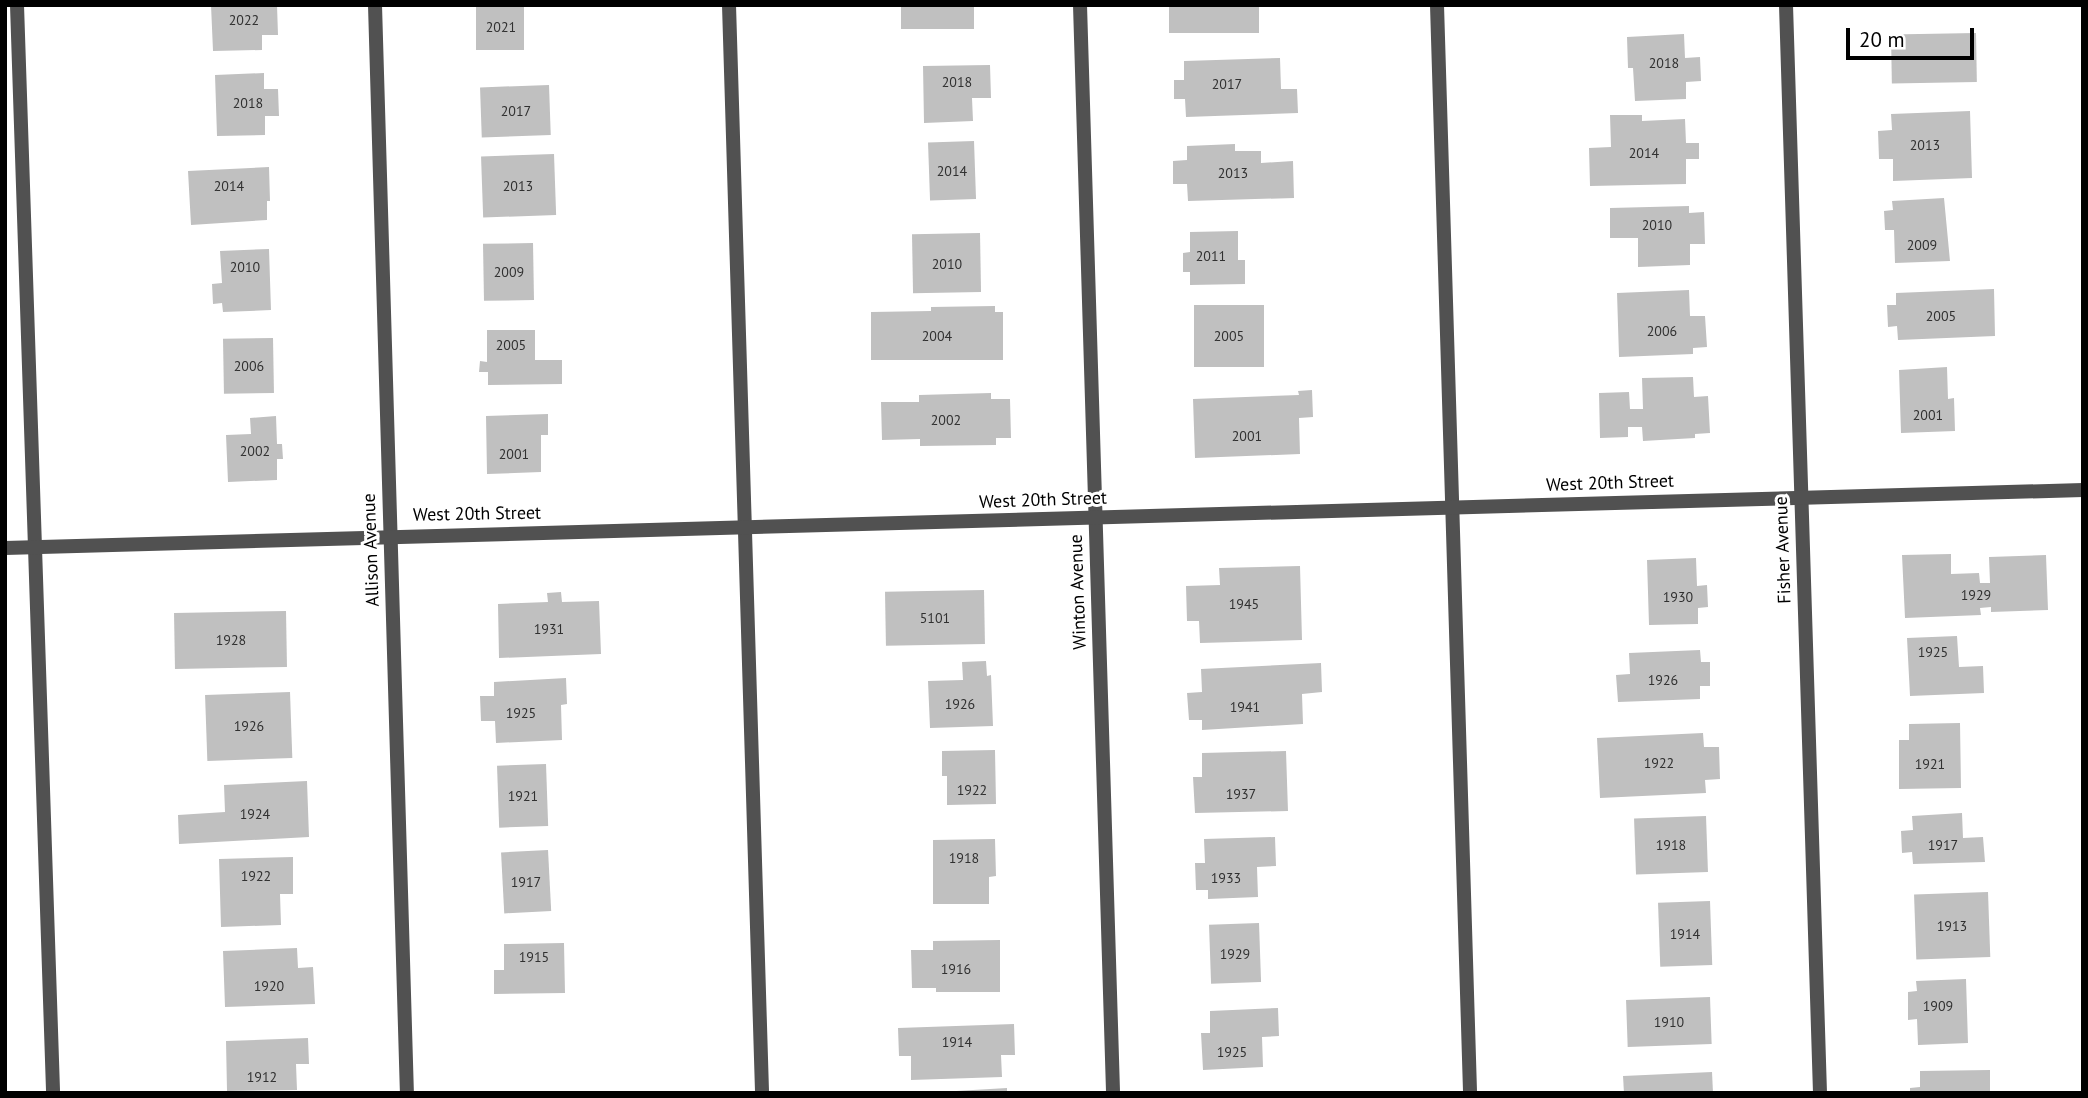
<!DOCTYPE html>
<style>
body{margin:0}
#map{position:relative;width:2088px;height:1098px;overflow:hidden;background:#fff;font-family:"PT Sans",sans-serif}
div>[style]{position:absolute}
.building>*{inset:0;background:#c0c0c0;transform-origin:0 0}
.lane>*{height:14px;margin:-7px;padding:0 7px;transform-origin:7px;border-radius:7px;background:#515151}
.street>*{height:14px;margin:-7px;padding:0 7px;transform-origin:7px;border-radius:7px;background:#515151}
span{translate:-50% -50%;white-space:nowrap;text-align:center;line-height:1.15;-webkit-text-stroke:6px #fff;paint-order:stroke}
.number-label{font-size:14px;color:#303030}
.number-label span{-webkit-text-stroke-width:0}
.street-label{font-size:18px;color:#000}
.frame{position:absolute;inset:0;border:7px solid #000;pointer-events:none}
.scale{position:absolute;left:1846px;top:28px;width:128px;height:32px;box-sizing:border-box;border:4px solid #000;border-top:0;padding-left:9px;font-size:21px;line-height:24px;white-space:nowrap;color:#000;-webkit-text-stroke:5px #fff;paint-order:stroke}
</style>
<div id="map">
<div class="building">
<div style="clip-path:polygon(211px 5px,277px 5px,278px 35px,262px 35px,262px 50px,213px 51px)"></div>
<div style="left:476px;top:5px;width:48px;height:45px"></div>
<div style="left:901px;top:5px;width:73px;height:24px"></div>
<div style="left:1169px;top:5px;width:90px;height:28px"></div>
<div style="left:1976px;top:33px;width:49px;height:85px;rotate:89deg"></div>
<div style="clip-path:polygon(1684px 34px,1685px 58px,1700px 57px,1701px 81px,1686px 82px,1686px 99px,1635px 101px,1633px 68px,1628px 68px,1627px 37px)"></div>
<div style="clip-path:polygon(1280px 58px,1281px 89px,1297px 89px,1298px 113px,1186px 117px,1185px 99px,1174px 99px,1174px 80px,1184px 80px,1184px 61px)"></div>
<div style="clip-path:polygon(990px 65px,991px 98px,972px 98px,973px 121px,924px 123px,923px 66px)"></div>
<div style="clip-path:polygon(264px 73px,264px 89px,278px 89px,279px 116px,265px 116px,265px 135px,217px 136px,215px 75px)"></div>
<div style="left:549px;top:85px;width:50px;height:69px;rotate:88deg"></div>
<div style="clip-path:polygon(1970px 111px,1972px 178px,1893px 181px,1893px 159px,1879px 159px,1878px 131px,1892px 130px,1891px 114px)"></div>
<div style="clip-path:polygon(1610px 115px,1642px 115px,1642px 121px,1685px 119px,1686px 143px,1699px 143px,1699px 159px,1686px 159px,1686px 184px,1590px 186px,1589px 148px,1611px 147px)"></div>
<div style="left:974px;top:141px;width:58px;height:46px;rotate:88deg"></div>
<div style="clip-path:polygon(1235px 144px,1235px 151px,1261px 151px,1261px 163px,1293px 161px,1294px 198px,1188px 201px,1187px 184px,1173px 184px,1173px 161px,1187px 160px,1187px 146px)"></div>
<div style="left:554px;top:154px;width:61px;height:73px;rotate:88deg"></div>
<div style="clip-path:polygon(269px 167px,270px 201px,267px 201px,267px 220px,191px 225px,188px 171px)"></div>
<div style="clip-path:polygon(1944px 198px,1950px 261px,1895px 263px,1894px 230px,1885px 230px,1884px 211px,1893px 210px,1892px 201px)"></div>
<div style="clip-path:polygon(1689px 206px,1689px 213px,1704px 212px,1705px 244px,1690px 244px,1690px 265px,1638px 267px,1638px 238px,1610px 238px,1610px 208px)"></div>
<div style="clip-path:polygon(1238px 231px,1238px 260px,1245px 260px,1245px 284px,1190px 285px,1190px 272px,1183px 272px,1183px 253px,1190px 252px,1190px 232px)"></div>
<div style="left:980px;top:233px;width:59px;height:68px;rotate:89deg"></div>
<div style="left:533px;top:243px;width:57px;height:50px;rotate:89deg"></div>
<div style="clip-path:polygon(269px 249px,271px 310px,223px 312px,222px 303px,213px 304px,212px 284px,222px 283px,220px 251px)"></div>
<div style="clip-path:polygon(1994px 289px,1995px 336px,1898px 340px,1897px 326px,1888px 327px,1887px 305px,1896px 305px,1896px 293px)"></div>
<div style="clip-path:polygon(1689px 290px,1690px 316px,1705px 316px,1707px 347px,1693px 348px,1693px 354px,1619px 357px,1617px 293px)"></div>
<div style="left:1194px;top:305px;width:70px;height:62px"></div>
<div style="clip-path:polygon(995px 306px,995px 312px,1003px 312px,1003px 360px,871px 360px,871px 312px,931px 311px,931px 307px)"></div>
<div style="clip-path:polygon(487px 330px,535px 330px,535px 360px,562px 360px,562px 384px,488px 385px,488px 372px,479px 372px,480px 361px,487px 362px)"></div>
<div style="left:273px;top:338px;width:55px;height:50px;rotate:89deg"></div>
<div style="clip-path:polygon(1947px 367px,1948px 399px,1954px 398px,1955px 431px,1901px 433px,1899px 370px)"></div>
<div style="clip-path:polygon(1693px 377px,1694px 397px,1708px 396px,1710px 433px,1695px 434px,1695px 438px,1643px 441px,1642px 427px,1628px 427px,1628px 437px,1600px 438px,1599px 393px,1629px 392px,1630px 409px,1643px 409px,1642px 378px)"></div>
<div style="clip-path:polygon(1312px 390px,1313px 417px,1299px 418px,1300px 454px,1195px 458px,1193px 399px,1299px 395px,1298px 391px)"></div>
<div style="clip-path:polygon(991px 393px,991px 399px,1010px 399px,1011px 438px,996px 438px,996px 445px,920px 446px,920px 439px,882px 440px,881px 402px,919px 402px,919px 395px)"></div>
<div style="clip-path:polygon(548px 414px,548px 435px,541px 435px,541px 472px,487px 474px,486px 416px)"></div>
<div style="clip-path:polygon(276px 416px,277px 444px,282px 444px,283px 459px,277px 459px,277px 480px,228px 482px,226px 435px,251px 434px,250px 418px)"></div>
<div style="clip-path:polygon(1951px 554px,1951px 574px,1979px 573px,1980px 583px,1990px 583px,1989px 557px,2046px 555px,2048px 610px,1991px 612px,1991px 607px,1980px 608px,1981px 615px,1905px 618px,1902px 555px)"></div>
<div style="clip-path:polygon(1696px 558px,1697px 586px,1707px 585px,1708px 607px,1698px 608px,1698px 624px,1649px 625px,1647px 560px)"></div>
<div style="clip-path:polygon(1300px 566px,1302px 640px,1200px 643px,1199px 621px,1187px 621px,1186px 586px,1220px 585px,1219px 568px)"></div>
<div style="left:984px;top:590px;width:54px;height:99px;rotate:89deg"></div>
<div style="clip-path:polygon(561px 592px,562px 602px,599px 601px,601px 654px,499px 658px,498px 604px,548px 602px,547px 593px)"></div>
<div style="left:286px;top:611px;width:56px;height:112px;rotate:89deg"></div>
<div style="clip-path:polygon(1957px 636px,1959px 667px,1983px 666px,1984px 693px,1910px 696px,1907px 638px)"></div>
<div style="clip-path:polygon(1700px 650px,1701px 662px,1710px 662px,1710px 686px,1700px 686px,1700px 699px,1618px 702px,1616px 675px,1630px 674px,1629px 653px)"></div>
<div style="clip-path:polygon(986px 661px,987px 676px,991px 675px,993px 726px,930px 728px,928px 681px,963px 680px,962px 662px)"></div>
<div style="clip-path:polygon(1321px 663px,1322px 692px,1302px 694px,1303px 724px,1202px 730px,1202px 720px,1189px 720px,1187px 693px,1202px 692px,1201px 669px)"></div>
<div style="clip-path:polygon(566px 678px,567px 704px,561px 705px,562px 740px,496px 743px,495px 721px,481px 721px,480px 696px,494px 696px,494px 682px)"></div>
<div style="left:290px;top:692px;width:66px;height:85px;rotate:88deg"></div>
<div style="clip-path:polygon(1960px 723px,1961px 788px,1899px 789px,1899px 740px,1909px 740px,1909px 724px)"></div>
<div style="clip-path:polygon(1703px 733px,1704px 747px,1719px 747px,1720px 779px,1705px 780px,1706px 793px,1600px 798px,1597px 738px)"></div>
<div style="clip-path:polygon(995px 750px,996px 804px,947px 805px,947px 776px,942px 776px,942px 751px)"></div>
<div style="clip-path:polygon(1286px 751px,1288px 811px,1195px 813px,1193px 777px,1202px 777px,1202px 753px)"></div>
<div style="left:546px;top:764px;width:62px;height:49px;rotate:88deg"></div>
<div style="clip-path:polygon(307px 781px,309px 837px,179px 844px,178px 815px,225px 812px,224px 785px)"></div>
<div style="clip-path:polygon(1962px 813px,1963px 838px,1983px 837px,1985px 862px,1913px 864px,1912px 852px,1902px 853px,1901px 831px,1913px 830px,1912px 816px)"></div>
<div style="left:1706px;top:816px;width:56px;height:72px;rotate:88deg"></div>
<div style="clip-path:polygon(1275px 837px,1276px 866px,1257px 867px,1258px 897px,1208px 899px,1208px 890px,1196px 890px,1195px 863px,1205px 863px,1204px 839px)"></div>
<div style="clip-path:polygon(995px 839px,996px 876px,989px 877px,989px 904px,933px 904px,933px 840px)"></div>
<div style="left:548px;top:850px;width:61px;height:47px;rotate:87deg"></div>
<div style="clip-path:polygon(293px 857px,293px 894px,280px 894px,281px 925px,221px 927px,219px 859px)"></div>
<div style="left:1988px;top:892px;width:65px;height:74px;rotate:88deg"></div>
<div style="left:1710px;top:901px;width:64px;height:52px;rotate:88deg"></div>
<div style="left:1259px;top:923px;width:59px;height:50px;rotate:88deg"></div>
<div style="clip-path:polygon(1000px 940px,1000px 992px,936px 992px,936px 988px,912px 988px,911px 950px,933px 950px,933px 941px)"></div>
<div style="clip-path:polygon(564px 943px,565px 993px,494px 994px,494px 970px,504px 970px,504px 944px)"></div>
<div style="clip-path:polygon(297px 948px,298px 968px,313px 967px,315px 1004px,225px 1007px,223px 951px)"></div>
<div style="clip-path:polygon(1966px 979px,1968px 1043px,1918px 1045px,1917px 1019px,1908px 1020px,1908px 992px,1917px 991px,1916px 981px)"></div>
<div style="left:1710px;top:997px;width:47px;height:84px;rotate:88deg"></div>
<div style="clip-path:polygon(1278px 1008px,1279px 1036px,1262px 1037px,1263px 1067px,1203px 1070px,1201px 1033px,1210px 1033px,1210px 1011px)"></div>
<div style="clip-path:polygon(1014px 1024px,1015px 1055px,1001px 1055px,1002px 1077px,911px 1080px,911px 1056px,899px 1056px,898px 1028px)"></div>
<div style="clip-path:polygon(308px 1038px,309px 1064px,296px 1064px,297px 1090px,227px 1091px,226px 1041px)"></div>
<div style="clip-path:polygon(1990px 1070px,1990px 1093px,1910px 1093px,1910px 1088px,1920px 1087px,1920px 1071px)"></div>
<div style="clip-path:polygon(1712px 1072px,1713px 1093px,1624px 1093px,1623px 1076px)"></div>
<div style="clip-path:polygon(1007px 1088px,1007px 1093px,956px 1093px,956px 1091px)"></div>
</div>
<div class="lane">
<div style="left:17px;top:5px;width:1089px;rotate:88.1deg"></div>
<div style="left:729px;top:5px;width:1089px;rotate:88.26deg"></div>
<div style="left:1437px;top:5px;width:1089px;rotate:88.26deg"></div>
</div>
<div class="street">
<div style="left:375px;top:5px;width:1088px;rotate:88.32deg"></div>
<div style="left:1080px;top:5px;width:1089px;rotate:88.26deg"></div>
<div style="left:1786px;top:5px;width:1089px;rotate:88.21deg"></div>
<div style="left:5px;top:548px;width:2079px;rotate:-1.6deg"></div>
</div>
<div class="number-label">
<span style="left:244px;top:20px">2022</span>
<span style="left:501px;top:27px">2021</span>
<span style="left:1664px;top:63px">2018</span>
<span style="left:957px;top:82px">2018</span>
<span style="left:1227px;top:84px">2017</span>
<span style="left:248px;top:103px">2018</span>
<span style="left:516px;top:111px">2017</span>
<span style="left:1925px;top:145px">2013</span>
<span style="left:1644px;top:153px">2014</span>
<span style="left:952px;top:171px">2014</span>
<span style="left:1233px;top:173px">2013</span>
<span style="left:229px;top:186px">2014</span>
<span style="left:518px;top:186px">2013</span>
<span style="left:1657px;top:225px">2010</span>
<span style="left:1922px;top:245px">2009</span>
<span style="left:1211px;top:256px">2011</span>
<span style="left:947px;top:264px">2010</span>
<span style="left:245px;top:267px">2010</span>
<span style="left:509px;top:272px">2009</span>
<span style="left:1941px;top:316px">2005</span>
<span style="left:1662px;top:331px">2006</span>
<span style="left:937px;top:336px">2004</span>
<span style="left:1229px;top:336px">2005</span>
<span style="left:511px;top:345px">2005</span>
<span style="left:249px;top:366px">2006</span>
<span style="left:1928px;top:415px">2001</span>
<span style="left:946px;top:420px">2002</span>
<span style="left:1247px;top:436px">2001</span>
<span style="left:255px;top:451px">2002</span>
<span style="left:514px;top:454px">2001</span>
<span style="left:1976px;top:595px">1929</span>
<span style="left:1678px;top:597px">1930</span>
<span style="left:1244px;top:604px">1945</span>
<span style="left:935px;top:618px">5101</span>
<span style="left:549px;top:629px">1931</span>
<span style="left:231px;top:640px">1928</span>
<span style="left:1933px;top:652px">1925</span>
<span style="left:1663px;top:680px">1926</span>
<span style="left:960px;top:704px">1926</span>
<span style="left:1245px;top:707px">1941</span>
<span style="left:521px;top:713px">1925</span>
<span style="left:249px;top:726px">1926</span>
<span style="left:1659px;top:763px">1922</span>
<span style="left:1930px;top:764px">1921</span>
<span style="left:972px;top:790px">1922</span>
<span style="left:1241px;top:794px">1937</span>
<span style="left:523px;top:796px">1921</span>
<span style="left:255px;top:814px">1924</span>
<span style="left:1671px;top:845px">1918</span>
<span style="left:1943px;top:845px">1917</span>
<span style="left:964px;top:858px">1918</span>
<span style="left:256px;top:876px">1922</span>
<span style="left:1226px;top:878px">1933</span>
<span style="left:526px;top:882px">1917</span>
<span style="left:1952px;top:926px">1913</span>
<span style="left:1685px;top:934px">1914</span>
<span style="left:1235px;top:954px">1929</span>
<span style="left:534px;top:957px">1915</span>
<span style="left:956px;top:969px">1916</span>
<span style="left:269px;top:986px">1920</span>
<span style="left:1938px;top:1006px">1909</span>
<span style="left:1669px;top:1022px">1910</span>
<span style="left:957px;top:1042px">1914</span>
<span style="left:1232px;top:1052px">1925</span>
<span style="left:262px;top:1077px">1912</span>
</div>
<div class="street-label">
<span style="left:1610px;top:483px;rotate:-2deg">West 20th Street</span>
<span style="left:1043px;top:500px;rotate:-2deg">West 20th Street</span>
<span style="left:477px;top:514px;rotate:-1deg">West 20th Street</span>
<span style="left:371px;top:550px;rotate:-92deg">Allison Avenue</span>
<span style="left:1783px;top:550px;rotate:-92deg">Fisher Avenue</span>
<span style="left:1078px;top:592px;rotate:-92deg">Winton Avenue</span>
</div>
<div class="frame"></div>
<div class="scale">20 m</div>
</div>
